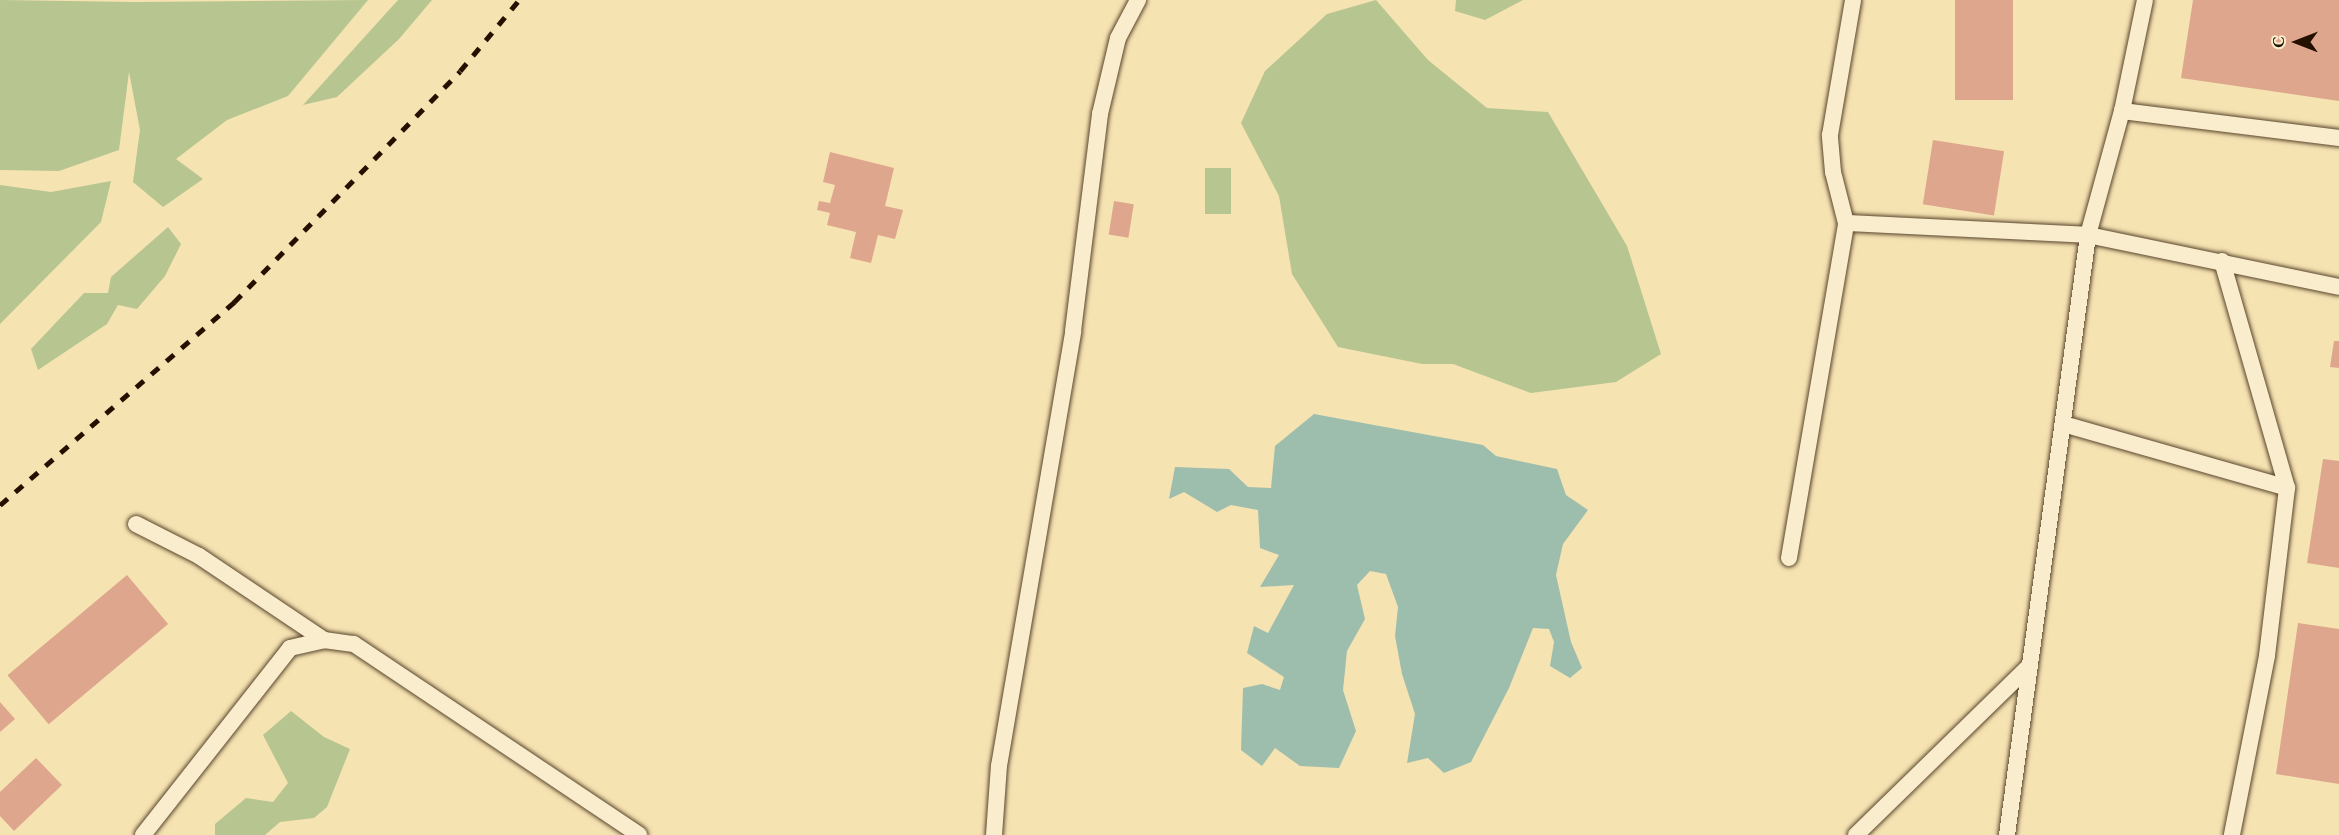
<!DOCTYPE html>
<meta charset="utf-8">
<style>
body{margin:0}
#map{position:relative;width:2339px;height:835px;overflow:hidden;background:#f6e3b2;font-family:"EB Garamond",serif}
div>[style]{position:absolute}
.green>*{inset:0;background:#b7c590;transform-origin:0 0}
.water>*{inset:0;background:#9dbead}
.building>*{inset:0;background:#dea68c;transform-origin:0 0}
.roads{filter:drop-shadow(0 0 2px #59452c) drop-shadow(0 0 2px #59452c)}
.lane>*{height:16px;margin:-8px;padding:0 8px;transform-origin:8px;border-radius:8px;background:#f9edcd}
.rail>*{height:4.5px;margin-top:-2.25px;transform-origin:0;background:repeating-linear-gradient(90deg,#251000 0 10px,transparent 0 20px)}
span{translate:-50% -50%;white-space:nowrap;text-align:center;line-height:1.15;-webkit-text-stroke:4.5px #f9edcd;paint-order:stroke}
.north{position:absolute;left:2267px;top:12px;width:60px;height:60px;-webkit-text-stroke:4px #f9edcd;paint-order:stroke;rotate:270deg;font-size:16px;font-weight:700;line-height:24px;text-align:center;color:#251000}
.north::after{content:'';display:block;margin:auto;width:21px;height:27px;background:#251000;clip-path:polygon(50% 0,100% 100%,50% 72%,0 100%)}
</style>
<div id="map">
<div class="green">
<div style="clip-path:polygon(0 0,135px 2px,368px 0,288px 96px,227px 120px,176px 159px,203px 179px,163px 207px,133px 182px,140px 130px,129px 72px,119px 150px,59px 171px,0 170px)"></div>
<div style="clip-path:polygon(398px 0,432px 0,399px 39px,337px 97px,303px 105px)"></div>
<div style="clip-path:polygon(1376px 0,1428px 60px,1487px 108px,1548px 112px,1627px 246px,1661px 354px,1616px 382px,1531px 393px,1453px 364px,1422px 364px,1338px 347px,1292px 274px,1279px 196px,1241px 123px,1265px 71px,1327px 14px)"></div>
<div style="clip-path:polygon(1456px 0,1523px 0,1485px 20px,1455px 11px)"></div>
<div style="left:1205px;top:168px;width:26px;height:46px"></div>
<div style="clip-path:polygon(111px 181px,101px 222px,0 324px,0 185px,51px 192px)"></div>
<div style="clip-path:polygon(168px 227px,181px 244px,165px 276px,137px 309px,118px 305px,107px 324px,38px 370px,31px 349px,84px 293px,108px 293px,111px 277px)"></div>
<div style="clip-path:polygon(291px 711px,324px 737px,350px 749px,327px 807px,314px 818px,280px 822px,265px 835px,215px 835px,215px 824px,246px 798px,273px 802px,288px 783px,263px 735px)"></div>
</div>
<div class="water">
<div style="clip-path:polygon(1314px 414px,1483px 445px,1496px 456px,1557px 469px,1566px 495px,1588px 510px,1563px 544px,1556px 575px,1571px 642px,1582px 668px,1570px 678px,1550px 666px,1554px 642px,1549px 629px,1533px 628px,1509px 688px,1471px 762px,1444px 773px,1428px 758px,1407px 763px,1415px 714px,1402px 674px,1395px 636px,1398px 607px,1386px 574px,1370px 571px,1357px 585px,1365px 619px,1347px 651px,1343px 690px,1356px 731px,1339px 768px,1300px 766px,1275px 748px,1262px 766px,1241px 750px,1243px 688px,1262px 684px,1280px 690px,1284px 677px,1247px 653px,1254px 626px,1268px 633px,1294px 585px,1260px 587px,1279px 555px,1260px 548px,1258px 510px,1231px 505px,1217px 512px,1184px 492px,1169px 499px,1175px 467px,1229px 469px,1248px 487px,1271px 488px,1275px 446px)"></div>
</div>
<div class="building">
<div style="left:1955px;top:0;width:58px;height:100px"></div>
<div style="clip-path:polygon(2193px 0,2339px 0,2339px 101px,2181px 78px)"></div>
<div style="left:1933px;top:140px;width:72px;height:65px;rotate:9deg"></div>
<div style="clip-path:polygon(830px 152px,894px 168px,885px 206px,903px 210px,895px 239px,878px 235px,871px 263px,850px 258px,856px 232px,827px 225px,830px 213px,817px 210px,819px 201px,830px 203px,835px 185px,823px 182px)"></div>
<div style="left:1114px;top:201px;width:20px;height:34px;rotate:9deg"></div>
<div style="clip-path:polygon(2334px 341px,2339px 341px,2339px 368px,2330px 367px)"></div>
<div style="clip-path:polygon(2323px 459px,2339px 461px,2339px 568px,2307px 563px)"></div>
<div style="left:127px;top:575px;width:64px;height:156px;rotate:50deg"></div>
<div style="clip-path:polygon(2298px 623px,2339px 629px,2339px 784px,2276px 774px)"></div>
<div style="clip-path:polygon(0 702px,15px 719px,0 732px)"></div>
<div style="clip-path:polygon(36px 758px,62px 785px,14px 831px,0 816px,0 792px)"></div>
</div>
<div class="roads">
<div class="lane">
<div style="left:2122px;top:111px;width:219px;rotate:7.1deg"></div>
<div style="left:1846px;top:223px;width:242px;rotate:2.8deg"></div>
<div style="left:2088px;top:235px;width:256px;rotate:11.7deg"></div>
<div style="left:2222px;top:261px;width:236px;rotate:74deg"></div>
<div style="left:2287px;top:488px;width:169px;rotate:96.8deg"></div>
<div style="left:2267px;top:656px;width:182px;rotate:101.1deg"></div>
<div style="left:2063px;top:424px;width:233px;rotate:15.9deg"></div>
<div style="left:136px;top:524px;width:71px;rotate:26.9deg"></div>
<div style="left:199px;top:556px;width:151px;rotate:33.9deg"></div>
<div style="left:1789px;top:558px;width:340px;rotate:-80.3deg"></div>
<div style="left:1846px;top:223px;width:53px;rotate:-104.3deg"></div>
<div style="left:1833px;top:172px;width:37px;rotate:-95deg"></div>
<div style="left:1830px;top:135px;width:137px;rotate:-80.3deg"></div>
<div style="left:143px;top:835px;width:238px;rotate:-51.8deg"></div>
<div style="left:290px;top:648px;width:35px;rotate:-13deg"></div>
<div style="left:324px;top:640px;width:30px;rotate:8deg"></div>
<div style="left:354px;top:644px;width:343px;rotate:33.8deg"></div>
<div style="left:994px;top:835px;width:69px;rotate:-85.9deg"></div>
<div style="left:999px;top:766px;width:441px;rotate:-80.3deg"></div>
<div style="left:1073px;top:331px;width:219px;rotate:-82.9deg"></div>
<div style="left:1100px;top:114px;width:78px;rotate:-76.7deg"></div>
<div style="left:1118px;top:38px;width:43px;rotate:-62.2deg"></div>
<div style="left:1856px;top:835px;width:243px;rotate:-44.3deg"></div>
<div style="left:2007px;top:835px;width:605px;rotate:-82.31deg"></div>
<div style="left:2088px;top:235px;width:129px;rotate:-74.7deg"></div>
<div style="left:2122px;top:111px;width:113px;rotate:-78.3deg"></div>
</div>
</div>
<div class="rail">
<div style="left:0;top:505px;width:310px;rotate:-40.9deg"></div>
<div style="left:234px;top:302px;width:323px;rotate:-45.6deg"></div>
<div style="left:460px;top:71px;width:92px;rotate:-50.3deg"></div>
</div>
<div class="north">С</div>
</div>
